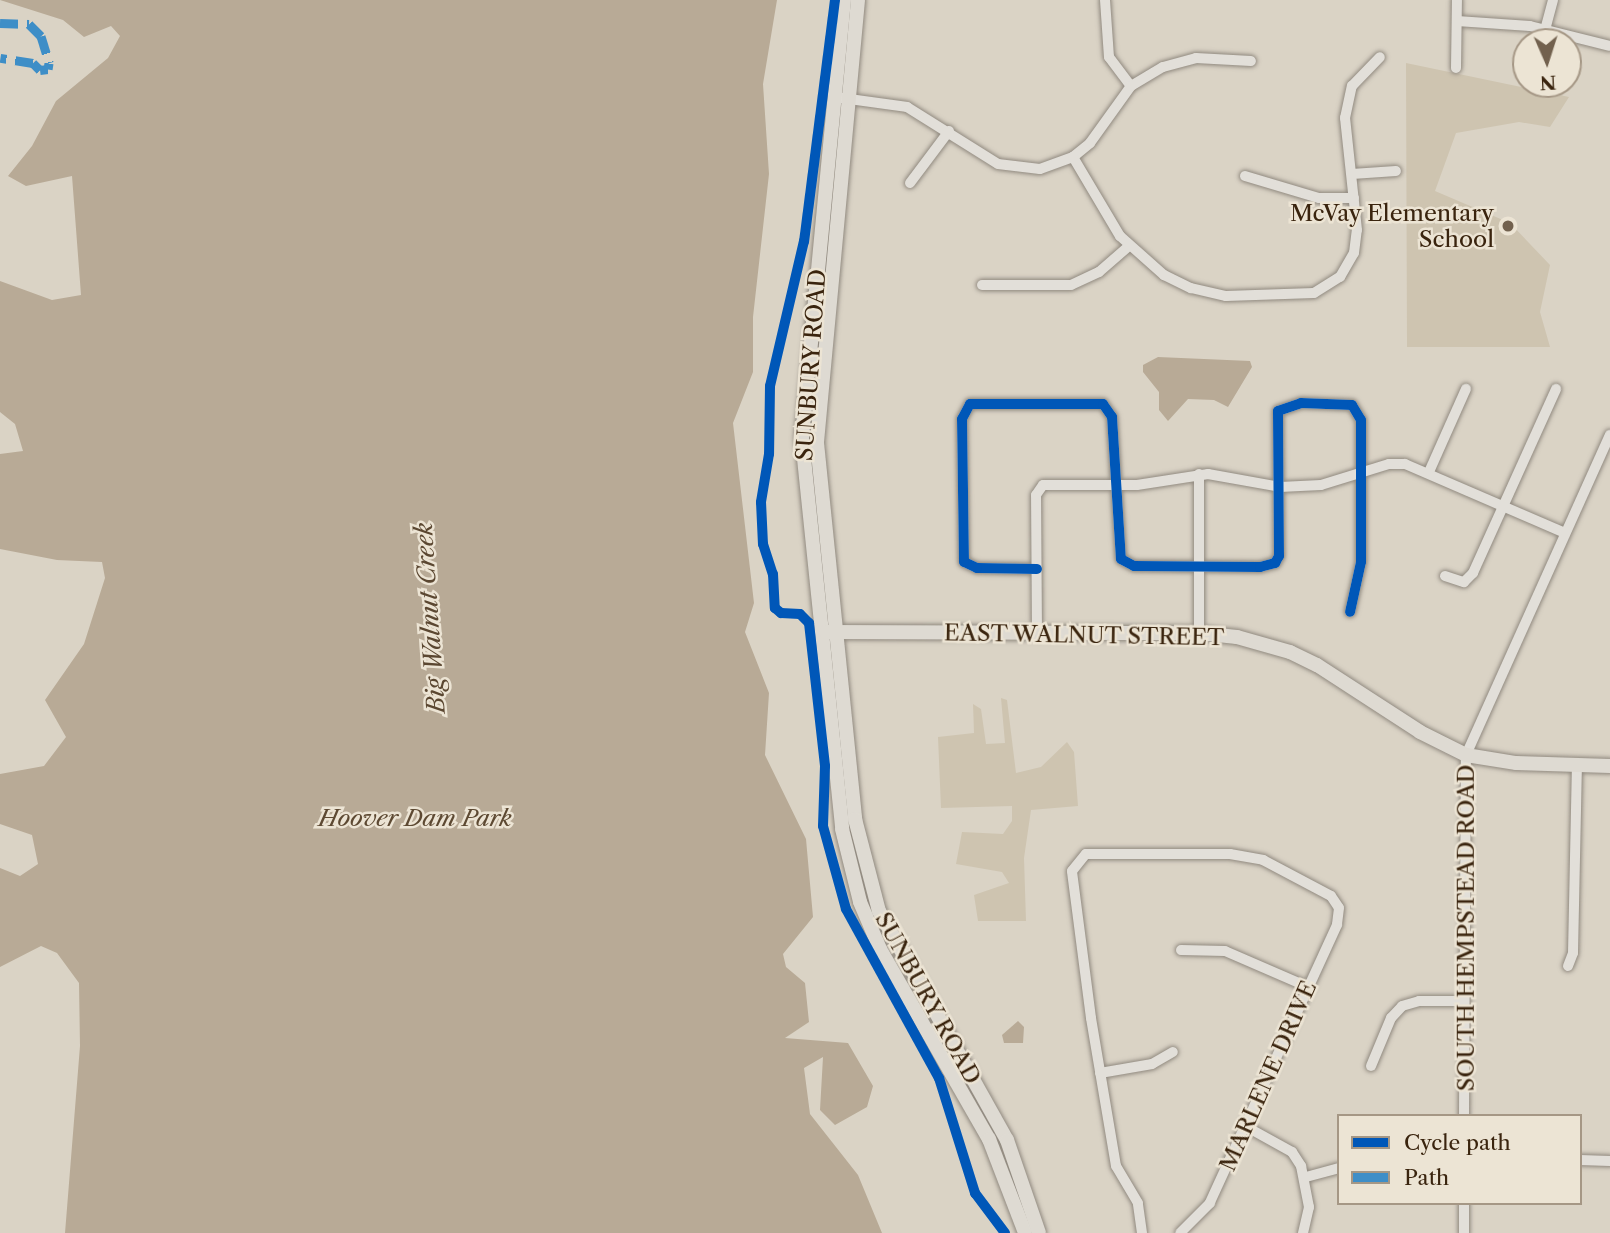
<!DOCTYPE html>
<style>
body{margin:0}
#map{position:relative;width:1610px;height:1233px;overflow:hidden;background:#dad3c5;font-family:"Libre Caslon Text",serif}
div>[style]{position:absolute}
.green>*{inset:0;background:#cec4b0}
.water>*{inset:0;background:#b8aa96}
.roads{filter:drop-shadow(0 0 2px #918a80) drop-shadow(0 0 2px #918a80)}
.minor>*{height:10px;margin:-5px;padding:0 5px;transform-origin:5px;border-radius:5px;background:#e2dfd9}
.major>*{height:14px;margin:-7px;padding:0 7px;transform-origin:7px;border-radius:7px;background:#dedad2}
.quiet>*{height:9px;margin-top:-4.5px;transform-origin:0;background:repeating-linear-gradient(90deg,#3e8ec7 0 18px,transparent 0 27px)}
.cycleway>*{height:10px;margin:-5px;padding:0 5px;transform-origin:5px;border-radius:5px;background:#0057b8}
.dots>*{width:19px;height:19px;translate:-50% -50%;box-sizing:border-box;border:4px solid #ece4d4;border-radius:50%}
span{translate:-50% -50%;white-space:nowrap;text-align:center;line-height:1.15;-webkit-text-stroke:5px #ece4d4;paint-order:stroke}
.poi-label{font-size:23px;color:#3a240e}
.right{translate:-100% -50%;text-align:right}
.street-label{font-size:23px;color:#3a240e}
.park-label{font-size:23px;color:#5d4932;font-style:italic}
.water-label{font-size:24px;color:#5b4731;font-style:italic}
.legend{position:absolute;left:1337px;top:1114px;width:245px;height:91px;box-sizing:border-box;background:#ece4d4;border:2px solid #a59785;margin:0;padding:9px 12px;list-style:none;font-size:21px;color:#3a240e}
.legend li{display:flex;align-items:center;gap:14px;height:35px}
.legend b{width:35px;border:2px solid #a59785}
.north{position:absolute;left:1512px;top:28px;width:70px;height:70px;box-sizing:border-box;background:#ece4d4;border:2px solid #a59785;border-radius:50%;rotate:177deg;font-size:19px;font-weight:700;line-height:28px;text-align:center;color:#3a240e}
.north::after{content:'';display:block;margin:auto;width:24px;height:32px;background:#72614e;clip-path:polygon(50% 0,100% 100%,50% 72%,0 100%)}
</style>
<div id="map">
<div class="green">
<div style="clip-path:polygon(1406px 63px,1569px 97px,1550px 127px,1519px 122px,1456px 133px,1435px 191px,1510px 223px,1550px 265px,1540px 312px,1550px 347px,1407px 347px)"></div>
<div style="clip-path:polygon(1001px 698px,1007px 700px,1016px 773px,1041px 767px,1067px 742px,1074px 752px,1078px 806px,1031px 810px,1024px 858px,1026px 921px,978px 921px,974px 895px,1009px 883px,1002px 872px,956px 864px,962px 832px,1003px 834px,1012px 821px,1012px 806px,941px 808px,938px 737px,974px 733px,973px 704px,981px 709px,986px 744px,1005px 743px)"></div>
</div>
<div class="water">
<div style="clip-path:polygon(0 0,777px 0,763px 84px,769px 174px,753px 317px,753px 372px,733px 423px,754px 603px,745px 632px,769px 693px,765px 755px,806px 839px,813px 917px,783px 954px,786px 967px,805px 983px,809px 1022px,785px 1038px,848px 1043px,873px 1086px,867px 1107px,835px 1125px,820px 1110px,823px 1057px,804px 1068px,810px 1114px,858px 1175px,882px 1233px,65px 1233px,80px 1046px,79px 983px,57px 953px,41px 946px,0 967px,0 868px,20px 876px,38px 864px,32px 835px,0 824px,0 774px,44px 766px,66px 737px,45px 700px,84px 644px,105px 578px,102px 562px,57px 560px,0 549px,0 454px,23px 451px,15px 424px,0 412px,0 281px,52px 300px,81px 295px,72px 176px,26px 186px,8px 176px,32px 146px,56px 101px,108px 58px,120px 36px,111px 26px,84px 37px,63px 20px)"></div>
<div style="clip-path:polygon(1158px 357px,1250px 361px,1252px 367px,1228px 407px,1214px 400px,1188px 399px,1168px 421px,1159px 410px,1159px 392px,1143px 372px,1143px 365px)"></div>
<div style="clip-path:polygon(1018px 1021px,1024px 1027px,1023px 1043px,1004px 1043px,1002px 1035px)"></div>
</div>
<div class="roads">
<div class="minor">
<div style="left:1105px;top:0;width:57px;rotate:86deg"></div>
<div style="left:1109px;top:57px;width:36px;rotate:53deg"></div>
<div style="left:1457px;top:21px;width:73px;rotate:3.9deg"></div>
<div style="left:1530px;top:26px;width:82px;rotate:14deg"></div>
<div style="left:1545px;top:30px;width:31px;rotate:-75deg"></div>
<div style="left:1456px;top:68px;width:68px;rotate:-89.2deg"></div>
<div style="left:842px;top:98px;width:66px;rotate:7.9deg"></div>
<div style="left:907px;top:107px;width:107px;rotate:32.1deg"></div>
<div style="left:998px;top:164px;width:42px;rotate:6.8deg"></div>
<div style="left:1040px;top:169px;width:35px;rotate:-20deg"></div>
<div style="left:1073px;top:157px;width:22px;rotate:-39deg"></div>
<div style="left:1090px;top:143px;width:70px;rotate:-54.3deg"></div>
<div style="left:1131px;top:86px;width:37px;rotate:-31deg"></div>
<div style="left:1163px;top:67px;width:34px;rotate:-15deg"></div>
<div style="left:1196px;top:58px;width:55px;rotate:3.1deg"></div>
<div style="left:1073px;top:157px;width:92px;rotate:59.3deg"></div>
<div style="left:1120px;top:236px;width:59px;rotate:41.6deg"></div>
<div style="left:1164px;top:275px;width:30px;rotate:26deg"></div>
<div style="left:1191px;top:288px;width:36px;rotate:13deg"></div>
<div style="left:1226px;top:296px;width:88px;rotate:-2deg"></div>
<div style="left:1314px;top:293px;width:31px;rotate:-32deg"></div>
<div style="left:1340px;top:277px;width:28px;rotate:-60deg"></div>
<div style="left:1354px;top:253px;width:23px;rotate:-83deg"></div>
<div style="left:1357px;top:230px;width:113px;rotate:-96.1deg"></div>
<div style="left:1345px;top:118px;width:33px;rotate:-78deg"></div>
<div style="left:1352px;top:86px;width:40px;rotate:-46deg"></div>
<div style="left:1352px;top:174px;width:44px;rotate:-3.9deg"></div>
<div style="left:1245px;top:176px;width:77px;rotate:16.6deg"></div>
<div style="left:1319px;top:198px;width:35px"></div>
<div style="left:910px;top:183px;width:65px;rotate:-53.1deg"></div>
<div style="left:982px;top:285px;width:89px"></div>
<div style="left:1071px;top:285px;width:31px;rotate:-25deg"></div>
<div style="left:1099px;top:272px;width:40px;rotate:-41deg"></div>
<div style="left:1429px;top:472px;width:91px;rotate:-66deg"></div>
<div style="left:1037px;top:569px;width:60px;rotate:-179deg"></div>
<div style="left:977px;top:568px;width:14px;rotate:-155deg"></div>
<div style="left:964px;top:562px;width:143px;rotate:-90.8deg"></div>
<div style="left:962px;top:419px;width:17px;rotate:-62deg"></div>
<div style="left:970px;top:404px;width:133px"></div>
<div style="left:1103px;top:404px;width:16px;rotate:55deg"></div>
<div style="left:1112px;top:417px;width:142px;rotate:86.4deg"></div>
<div style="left:1121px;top:559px;width:15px;rotate:28deg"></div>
<div style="left:1134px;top:566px;width:126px;rotate:0.5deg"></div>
<div style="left:1260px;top:567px;width:16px;rotate:-15deg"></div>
<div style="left:1275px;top:563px;width:8px;rotate:-60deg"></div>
<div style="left:1279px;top:556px;width:145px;rotate:-90.4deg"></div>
<div style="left:1278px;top:411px;width:24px;rotate:-19deg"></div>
<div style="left:1301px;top:403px;width:51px;rotate:2.2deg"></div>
<div style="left:1352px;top:405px;width:17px;rotate:59deg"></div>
<div style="left:1361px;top:420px;width:142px;rotate:90deg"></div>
<div style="left:1361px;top:562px;width:51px;rotate:102.4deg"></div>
<div style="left:1445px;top:576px;width:20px;rotate:18deg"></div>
<div style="left:1464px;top:582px;width:13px;rotate:-45deg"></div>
<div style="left:1473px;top:573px;width:202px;rotate:-65.7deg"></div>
<div style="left:1037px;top:633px;width:138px;rotate:-90.4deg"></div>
<div style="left:1036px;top:495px;width:12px;rotate:-55deg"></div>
<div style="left:1043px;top:485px;width:94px"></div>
<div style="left:1137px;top:485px;width:72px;rotate:-8.8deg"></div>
<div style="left:1208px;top:474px;width:73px;rotate:10.2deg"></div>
<div style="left:1280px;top:487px;width:41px;rotate:-2.8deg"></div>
<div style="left:1321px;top:485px;width:71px;rotate:-17.2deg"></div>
<div style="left:1389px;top:464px;width:16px"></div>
<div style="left:1405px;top:464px;width:174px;rotate:23.3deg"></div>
<div style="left:1199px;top:633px;width:159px;rotate:-90deg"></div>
<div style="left:1181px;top:950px;width:44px;rotate:1.3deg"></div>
<div style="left:1225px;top:951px;width:90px;rotate:23.4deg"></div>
<div style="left:1568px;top:966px;width:14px;rotate:-69deg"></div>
<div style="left:1573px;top:953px;width:187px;rotate:-88.8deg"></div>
<div style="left:1371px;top:1066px;width:52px;rotate:-67.4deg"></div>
<div style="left:1391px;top:1018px;width:16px;rotate:-47deg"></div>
<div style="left:1402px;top:1006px;width:18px;rotate:-16deg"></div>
<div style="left:1419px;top:1001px;width:45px"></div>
<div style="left:1100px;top:1073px;width:53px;rotate:-9.8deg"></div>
<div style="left:1152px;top:1064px;width:24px;rotate:-30deg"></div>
<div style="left:1464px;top:1116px;width:361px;rotate:-89.7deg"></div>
<div style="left:1466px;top:755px;width:351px;rotate:-65.8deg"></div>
<div style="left:1245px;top:1126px;width:54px;rotate:29deg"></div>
<div style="left:1292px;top:1152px;width:17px;rotate:57deg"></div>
<div style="left:1301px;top:1166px;width:42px;rotate:79deg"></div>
<div style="left:1309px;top:1207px;width:27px;rotate:103deg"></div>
<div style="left:1580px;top:1160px;width:30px;rotate:2deg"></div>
<div style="left:1306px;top:1177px;width:34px;rotate:-15deg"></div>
<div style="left:1142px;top:1233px;width:30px;rotate:-98deg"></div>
<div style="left:1138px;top:1203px;width:43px;rotate:-120.7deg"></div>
<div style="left:1116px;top:1166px;width:150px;rotate:-99.6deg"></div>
<div style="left:1091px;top:1018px;width:148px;rotate:-97.4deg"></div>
<div style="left:1072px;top:871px;width:22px;rotate:-51deg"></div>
<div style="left:1086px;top:854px;width:144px"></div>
<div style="left:1230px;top:854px;width:34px;rotate:10deg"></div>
<div style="left:1263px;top:860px;width:77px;rotate:27.9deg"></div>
<div style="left:1331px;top:896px;width:14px;rotate:56deg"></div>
<div style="left:1339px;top:908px;width:17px;rotate:97deg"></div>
<div style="left:1337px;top:925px;width:306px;rotate:114.6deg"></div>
<div style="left:1210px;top:1203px;width:42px;rotate:135deg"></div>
<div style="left:1464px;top:1233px;width:30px;rotate:-90deg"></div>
</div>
<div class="major">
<div style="left:844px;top:0;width:441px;rotate:95.5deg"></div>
<div style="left:802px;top:439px;width:392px;rotate:84.1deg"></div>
<div style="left:842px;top:829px;width:75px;rotate:76.1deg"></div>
<div style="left:860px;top:902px;width:51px;rotate:66.9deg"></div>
<div style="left:880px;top:949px;width:219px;rotate:60.2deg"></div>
<div style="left:989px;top:1139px;width:101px;rotate:69deg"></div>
<div style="left:858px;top:0;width:445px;rotate:95.3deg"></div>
<div style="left:817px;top:443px;width:378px;rotate:84.2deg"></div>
<div style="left:855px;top:819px;width:95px;rotate:75.4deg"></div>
<div style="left:879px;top:911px;width:262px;rotate:60.8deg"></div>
<div style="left:1007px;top:1140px;width:98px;rotate:71deg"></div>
<div style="left:826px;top:632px;width:373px;rotate:0.2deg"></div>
<div style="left:1199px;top:633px;width:38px;rotate:6deg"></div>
<div style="left:1237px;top:637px;width:55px;rotate:15.8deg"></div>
<div style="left:1290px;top:652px;width:30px;rotate:26deg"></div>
<div style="left:1317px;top:665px;width:123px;rotate:33deg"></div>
<div style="left:1420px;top:732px;width:51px;rotate:26.6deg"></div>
<div style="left:1466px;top:755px;width:51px;rotate:9.1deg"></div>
<div style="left:1516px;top:763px;width:94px;rotate:1.8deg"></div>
</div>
</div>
<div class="quiet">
<div style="left:0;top:23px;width:29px;rotate:2deg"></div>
<div style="left:29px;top:24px;width:17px;rotate:45deg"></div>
<div style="left:41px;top:36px;width:28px;rotate:73deg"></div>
<div style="left:49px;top:63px;width:6px;rotate:99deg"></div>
<div style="left:48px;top:69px;width:8px;rotate:173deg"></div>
<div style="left:40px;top:70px;width:10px;rotate:-135deg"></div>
<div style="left:33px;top:63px;width:33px;rotate:-171deg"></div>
</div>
<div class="cycleway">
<div style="left:835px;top:0;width:243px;rotate:97.3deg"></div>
<div style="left:804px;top:241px;width:149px;rotate:103.2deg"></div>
<div style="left:770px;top:386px;width:68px;rotate:90.8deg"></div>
<div style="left:769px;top:454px;width:49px;rotate:99.5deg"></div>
<div style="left:761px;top:502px;width:42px;rotate:87.3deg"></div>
<div style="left:763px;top:544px;width:32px;rotate:72deg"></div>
<div style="left:773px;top:574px;width:34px;rotate:87deg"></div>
<div style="left:775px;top:608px;width:8px;rotate:40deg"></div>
<div style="left:781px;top:613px;width:19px;rotate:3deg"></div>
<div style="left:800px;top:614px;width:13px;rotate:45deg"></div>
<div style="left:809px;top:623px;width:144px;rotate:83.6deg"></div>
<div style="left:825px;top:766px;width:60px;rotate:91.9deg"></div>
<div style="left:823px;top:826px;width:86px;rotate:74.5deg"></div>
<div style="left:846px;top:909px;width:193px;rotate:61.2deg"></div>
<div style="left:939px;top:1078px;width:121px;rotate:72.6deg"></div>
<div style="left:975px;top:1193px;width:50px;rotate:53.1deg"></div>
<div style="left:1037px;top:569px;width:60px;rotate:-179deg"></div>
<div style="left:977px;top:568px;width:14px;rotate:-155deg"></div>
<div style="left:964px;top:562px;width:143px;rotate:-90.8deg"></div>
<div style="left:962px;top:419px;width:17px;rotate:-62deg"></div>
<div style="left:970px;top:404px;width:133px"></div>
<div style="left:1103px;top:404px;width:16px;rotate:55deg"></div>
<div style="left:1112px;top:417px;width:142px;rotate:86.4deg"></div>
<div style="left:1121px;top:559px;width:15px;rotate:28deg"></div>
<div style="left:1134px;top:566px;width:126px;rotate:0.5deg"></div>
<div style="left:1260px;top:567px;width:16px;rotate:-15deg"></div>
<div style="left:1275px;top:563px;width:8px;rotate:-60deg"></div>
<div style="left:1279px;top:556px;width:145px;rotate:-90.4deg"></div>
<div style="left:1278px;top:411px;width:24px;rotate:-19deg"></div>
<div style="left:1301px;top:403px;width:51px;rotate:2.2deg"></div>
<div style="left:1352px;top:405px;width:17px;rotate:59deg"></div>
<div style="left:1361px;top:420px;width:142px;rotate:90deg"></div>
<div style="left:1361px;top:562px;width:51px;rotate:102.4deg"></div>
</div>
<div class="dots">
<div style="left:1508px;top:226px;background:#72614e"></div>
</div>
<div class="poi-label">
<span class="right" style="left:1494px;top:226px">McVay Elementary<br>School</span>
</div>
<div class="street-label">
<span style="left:811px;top:365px;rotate:-86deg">SUNBURY ROAD</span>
<span style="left:1084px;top:635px;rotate:1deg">EAST WALNUT STREET</span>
<span style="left:1466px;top:928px;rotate:-90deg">SOUTH HEMPSTEAD ROAD</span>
<span style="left:928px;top:998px;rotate:61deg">SUNBURY ROAD</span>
<span style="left:1268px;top:1076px;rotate:-66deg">MARLENE DRIVE</span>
</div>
<div class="park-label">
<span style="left:415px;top:818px">Hoover Dam Park</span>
</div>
<div class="water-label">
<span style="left:430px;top:618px;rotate:-94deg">Big Walnut Creek</span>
</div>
<ul class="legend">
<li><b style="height:9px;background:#0057b8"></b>Cycle path</li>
<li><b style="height:9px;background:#3e8ec7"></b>Path</li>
</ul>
<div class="north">N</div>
</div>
